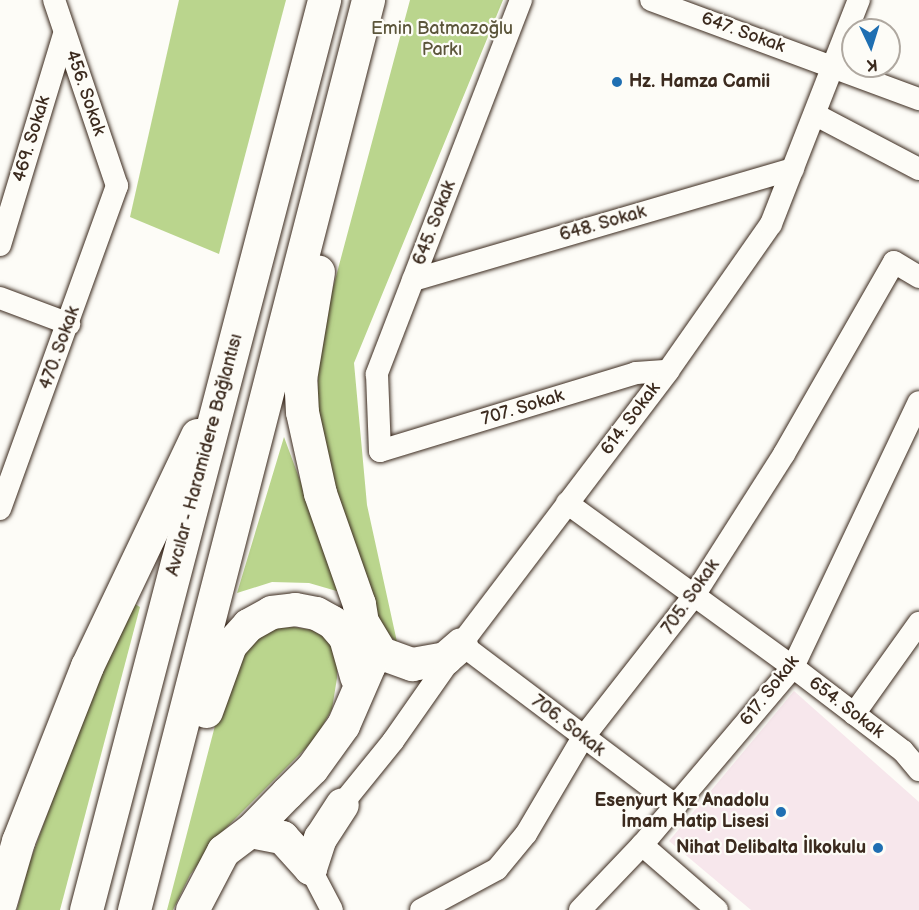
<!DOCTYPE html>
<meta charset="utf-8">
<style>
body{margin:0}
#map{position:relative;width:919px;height:910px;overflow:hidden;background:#fdfcf7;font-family:"Balsamiq Sans",sans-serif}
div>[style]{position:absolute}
.built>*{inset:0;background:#f7e7ec}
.green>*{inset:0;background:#bad58d}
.roads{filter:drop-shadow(0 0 2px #3b2a1e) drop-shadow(0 0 2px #3b2a1e)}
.minor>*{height:22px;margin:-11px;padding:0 11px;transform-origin:11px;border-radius:11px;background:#fdfcf7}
.primary>*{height:33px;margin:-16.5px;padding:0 16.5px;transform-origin:16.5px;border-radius:16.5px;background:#fdfcf7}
.trunk>*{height:33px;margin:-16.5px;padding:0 16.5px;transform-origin:16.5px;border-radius:16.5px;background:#fdfcf7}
.dots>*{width:16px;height:16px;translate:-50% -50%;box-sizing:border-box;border:3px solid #fdfcf7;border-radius:50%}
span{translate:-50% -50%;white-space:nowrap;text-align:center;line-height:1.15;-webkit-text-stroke:4.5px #fdfcf7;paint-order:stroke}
.park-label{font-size:18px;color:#5b553a}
.street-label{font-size:18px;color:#3b2a1e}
.poi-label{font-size:18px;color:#3b2a1e;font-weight:700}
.left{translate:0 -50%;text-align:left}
.right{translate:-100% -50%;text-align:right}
.north{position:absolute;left:841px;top:18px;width:60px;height:60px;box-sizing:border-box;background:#fdfcf7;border:2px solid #afa8a0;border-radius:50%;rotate:176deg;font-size:16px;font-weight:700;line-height:24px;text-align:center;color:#3b2a1e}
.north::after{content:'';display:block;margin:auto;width:21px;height:27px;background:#1f6fb2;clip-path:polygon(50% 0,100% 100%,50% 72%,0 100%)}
</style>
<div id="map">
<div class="built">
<div style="clip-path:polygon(794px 691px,919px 802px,919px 910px,751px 910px,669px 841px)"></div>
</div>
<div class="green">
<div style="clip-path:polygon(179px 0,286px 0,219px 254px,130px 217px)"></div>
<div style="clip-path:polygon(410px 0,503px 0,354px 363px,367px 505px,397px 642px,381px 629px,317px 429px,319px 340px)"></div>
<div style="clip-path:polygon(284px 437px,311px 510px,340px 592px,309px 583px,272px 582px,237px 593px)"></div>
<div style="clip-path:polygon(135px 604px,140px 607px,60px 910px,17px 910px,28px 867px,94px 687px)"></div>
<div style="clip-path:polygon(293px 627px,312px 630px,328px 639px,337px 652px,337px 678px,332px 709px,315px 739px,221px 833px,190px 875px,173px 910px,167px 910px,223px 695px,247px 646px,270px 629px)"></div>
</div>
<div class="roads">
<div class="minor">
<div style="left:521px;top:0;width:401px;rotate:111.1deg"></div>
<div style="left:377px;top:374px;width:77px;rotate:87.8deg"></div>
<div style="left:380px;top:451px;width:268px;rotate:-16.9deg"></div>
<div style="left:636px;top:373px;width:32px;rotate:-4deg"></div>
<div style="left:651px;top:0;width:286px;rotate:20.3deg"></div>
<div style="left:816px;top:115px;width:116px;rotate:27.7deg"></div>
<div style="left:0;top:245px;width:220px;rotate:-73.1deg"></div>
<div style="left:413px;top:280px;width:396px;rotate:-16.3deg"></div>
<div style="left:0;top:298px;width:74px;rotate:20.6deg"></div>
<div style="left:567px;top:503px;width:279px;rotate:36deg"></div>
<div style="left:793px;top:667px;width:138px;rotate:37.4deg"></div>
<div style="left:903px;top:751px;width:25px;rotate:50deg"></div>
<div style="left:0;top:509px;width:344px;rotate:-70.1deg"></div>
<div style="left:117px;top:186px;width:196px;rotate:-108.7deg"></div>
<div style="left:461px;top:644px;width:269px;rotate:37deg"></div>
<div style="left:854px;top:714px;width:112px;rotate:-54.5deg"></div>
<div style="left:342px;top:804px;width:81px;rotate:-51deg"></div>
<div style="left:393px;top:741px;width:118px;rotate:-55deg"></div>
<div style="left:461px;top:644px;width:343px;rotate:-52.8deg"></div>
<div style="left:668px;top:371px;width:179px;rotate:-55deg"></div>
<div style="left:771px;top:224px;width:241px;rotate:-68.6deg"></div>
<div style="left:642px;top:845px;width:99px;rotate:40.9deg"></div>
<div style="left:310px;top:868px;width:47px;rotate:62.4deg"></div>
<div style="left:421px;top:910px;width:86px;rotate:-28.3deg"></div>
<div style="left:497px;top:869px;width:45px;rotate:-50.4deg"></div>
<div style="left:526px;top:834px;width:110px;rotate:-59.5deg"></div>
<div style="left:582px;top:739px;width:180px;rotate:-52deg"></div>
<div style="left:693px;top:597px;width:169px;rotate:-57.5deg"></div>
<div style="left:784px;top:454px;width:221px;rotate:-60.2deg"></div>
<div style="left:894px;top:262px;width:29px;rotate:31deg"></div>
<div style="left:580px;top:910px;width:90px;rotate:-46.4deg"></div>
<div style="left:642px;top:845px;width:233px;rotate:-49.7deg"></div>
<div style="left:793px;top:667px;width:293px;rotate:-64.6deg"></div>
</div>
<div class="primary">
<div style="left:250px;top:831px;width:33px;rotate:11deg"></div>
<div style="left:282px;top:837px;width:42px;rotate:47.9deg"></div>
<div style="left:310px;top:868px;width:32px;rotate:-72deg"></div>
<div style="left:320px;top:838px;width:40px;rotate:-57.1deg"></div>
<div style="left:192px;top:910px;width:67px;rotate:-62.3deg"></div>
<div style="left:223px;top:851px;width:34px;rotate:-37deg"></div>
<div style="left:250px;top:831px;width:53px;rotate:-45.8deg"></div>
</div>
<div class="trunk">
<div style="left:364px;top:625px;width:33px;rotate:59deg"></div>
<div style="left:381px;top:653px;width:33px;rotate:20deg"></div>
<div style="left:412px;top:664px;width:34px;rotate:-10deg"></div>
<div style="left:445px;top:658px;width:21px;rotate:-41deg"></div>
<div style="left:206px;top:711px;width:70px;rotate:-70deg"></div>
<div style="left:230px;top:645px;width:27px;rotate:-48deg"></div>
<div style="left:248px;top:625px;width:26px;rotate:-29deg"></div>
<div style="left:271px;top:612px;width:24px;rotate:-7deg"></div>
<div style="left:295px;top:609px;width:21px;rotate:11deg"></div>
<div style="left:316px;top:613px;width:18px;rotate:29deg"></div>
<div style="left:332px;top:622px;width:20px;rotate:49deg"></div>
<div style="left:345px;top:637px;width:41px;rotate:74.2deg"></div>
<div style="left:287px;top:793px;width:35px;rotate:-45deg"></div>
<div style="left:312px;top:768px;width:53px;rotate:-54.2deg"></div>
<div style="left:343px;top:725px;width:65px;rotate:-66.6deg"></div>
<div style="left:369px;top:665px;width:62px;rotate:-99.3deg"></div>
<div style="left:359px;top:604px;width:118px;rotate:-109.4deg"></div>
<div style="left:320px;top:493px;width:83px;rotate:-102.5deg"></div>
<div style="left:302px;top:412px;width:33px;rotate:-93deg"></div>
<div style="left:300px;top:379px;width:109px;rotate:-80.5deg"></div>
<div style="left:0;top:903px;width:65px;rotate:-73.8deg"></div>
<div style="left:18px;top:841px;width:188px;rotate:-68.5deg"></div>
<div style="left:87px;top:666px;width:256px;rotate:-64.5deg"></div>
<div style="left:86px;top:910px;width:941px;rotate:-75.34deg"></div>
<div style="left:134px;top:910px;width:940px;rotate:-75.58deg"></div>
</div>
</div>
<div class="dots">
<div style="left:617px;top:82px;background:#1f6fb2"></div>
<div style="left:781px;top:812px;background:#1f6fb2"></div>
<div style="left:878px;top:848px;background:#1f6fb2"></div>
</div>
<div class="park-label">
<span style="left:442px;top:40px">Emin Batmazoğlu<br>Parkı</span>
</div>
<div class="street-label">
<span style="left:743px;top:33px;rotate:20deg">647. Sokak</span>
<span style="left:85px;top:93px;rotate:71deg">456. Sokak</span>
<span style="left:32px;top:139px;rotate:-73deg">469. Sokak</span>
<span style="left:435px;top:223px;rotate:-69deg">645. Sokak</span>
<span style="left:603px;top:224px;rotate:-16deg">648. Sokak</span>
<span style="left:60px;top:348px;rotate:-70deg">470. Sokak</span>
<span style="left:523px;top:408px;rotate:-17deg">707. Sokak</span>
<span style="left:631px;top:419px;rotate:-53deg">614. Sokak</span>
<span style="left:205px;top:455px;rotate:-75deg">Avcılar - Haramidere Bağlantısı</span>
<span style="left:691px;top:597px;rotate:-55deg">705. Sokak</span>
<span style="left:770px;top:691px;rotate:-52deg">617. Sokak</span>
<span style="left:846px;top:708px;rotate:37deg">654. Sokak</span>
<span style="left:568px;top:726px;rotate:38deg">706. Sokak</span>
</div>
<div class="poi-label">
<span class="left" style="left:629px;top:82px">Hz. Hamza Camii</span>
<span class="right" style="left:769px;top:812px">Esenyurt Kız Anadolu<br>İmam Hatip Lisesi</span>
<span class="right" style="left:866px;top:848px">Nihat Delibalta İlkokulu</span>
</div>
<div class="north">K</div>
</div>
